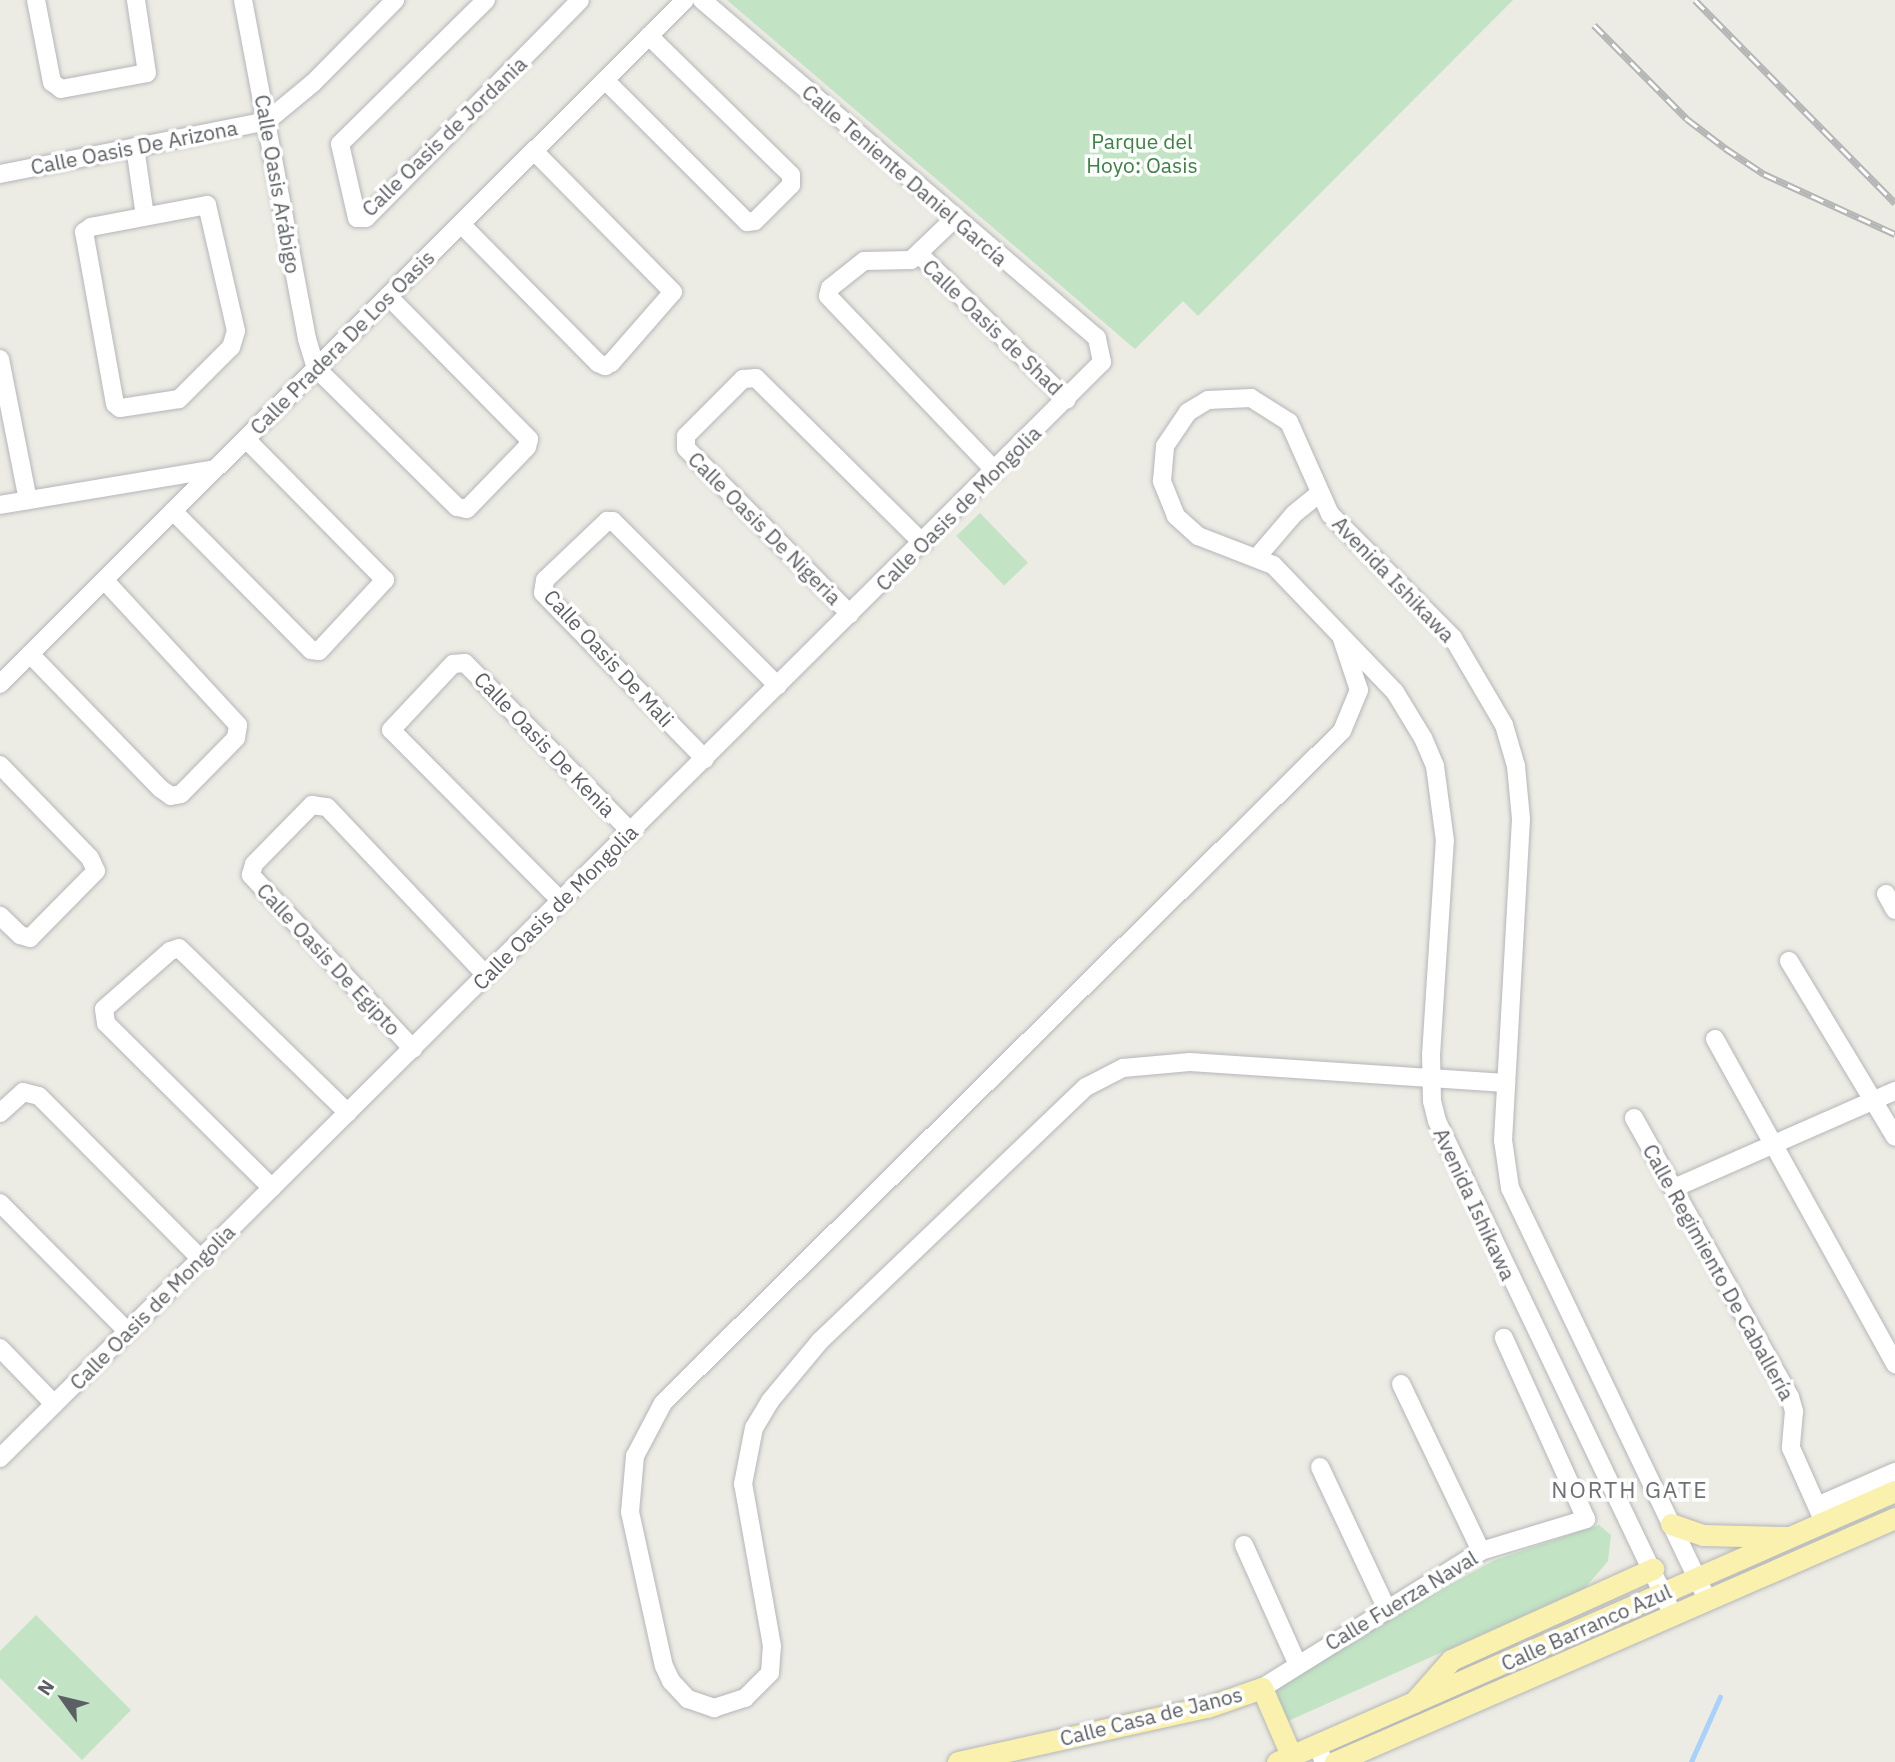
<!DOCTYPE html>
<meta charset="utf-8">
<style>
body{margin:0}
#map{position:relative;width:1895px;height:1762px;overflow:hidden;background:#edece4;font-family:"IBM Plex Sans",sans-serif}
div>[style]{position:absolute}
.green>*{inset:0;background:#c2e3c4;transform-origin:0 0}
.stream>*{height:4.5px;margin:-2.25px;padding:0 2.25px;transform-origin:2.25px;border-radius:2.25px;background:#a8d2f9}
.roads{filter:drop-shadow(0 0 2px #b4b6ba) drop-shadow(0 0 2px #b4b6ba)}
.minor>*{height:18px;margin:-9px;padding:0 9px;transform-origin:9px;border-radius:9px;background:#fff}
.major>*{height:21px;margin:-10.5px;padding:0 10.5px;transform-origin:10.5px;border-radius:10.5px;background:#f9f1ad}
.rail>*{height:7px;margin-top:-3.5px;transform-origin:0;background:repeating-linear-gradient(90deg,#fff 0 13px,#b4b5b5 0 26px);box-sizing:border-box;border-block:2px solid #b4b5b5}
span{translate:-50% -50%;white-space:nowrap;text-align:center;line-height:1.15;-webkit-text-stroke:7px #fff;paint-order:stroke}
.street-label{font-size:21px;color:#5c5f63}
.park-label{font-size:21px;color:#3b8342}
.neighbourhood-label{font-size:23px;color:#6d7175;letter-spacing:2px}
.north{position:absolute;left:28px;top:1664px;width:70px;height:70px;-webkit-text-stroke:5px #fff;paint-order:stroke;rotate:304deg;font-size:19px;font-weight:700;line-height:28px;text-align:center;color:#5c5f63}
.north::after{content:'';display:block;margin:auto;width:24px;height:32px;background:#5c5f63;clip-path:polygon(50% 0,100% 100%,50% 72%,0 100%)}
</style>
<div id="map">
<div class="green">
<div style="clip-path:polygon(727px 0,1513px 0,1198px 316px,1183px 301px,1135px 349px)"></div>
<div style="left:980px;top:513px;width:69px;height:33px;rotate:46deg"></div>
<div style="clip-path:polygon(1599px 1525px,1611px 1535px,1608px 1561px,1585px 1588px,1286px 1722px,1266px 1686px,1495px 1560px)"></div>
<div style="clip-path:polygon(36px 1615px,131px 1710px,82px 1760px,0 1678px,0 1651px)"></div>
</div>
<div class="stream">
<div style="left:1691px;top:1762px;width:71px;rotate:-66deg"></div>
</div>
<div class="roads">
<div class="minor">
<div style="left:36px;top:0;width:84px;rotate:79deg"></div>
<div style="left:52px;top:82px;width:11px;rotate:38deg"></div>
<div style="left:61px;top:89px;width:87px;rotate:-10.5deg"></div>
<div style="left:147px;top:73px;width:74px;rotate:-98.6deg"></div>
<div style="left:243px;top:0;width:345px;rotate:79.3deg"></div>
<div style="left:307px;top:339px;width:30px;rotate:73deg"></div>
<div style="left:316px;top:368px;width:198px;rotate:44.6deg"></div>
<div style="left:457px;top:507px;width:10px;rotate:11deg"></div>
<div style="left:467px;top:509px;width:86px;rotate:-45.9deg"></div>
<div style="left:527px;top:447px;width:8px;rotate:-76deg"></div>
<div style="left:529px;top:439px;width:201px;rotate:-134.6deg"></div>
<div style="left:486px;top:0;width:205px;rotate:135.4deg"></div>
<div style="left:340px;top:144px;width:76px;rotate:77.1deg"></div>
<div style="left:357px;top:218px;width:9px"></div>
<div style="left:366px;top:218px;width:305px;rotate:-45.5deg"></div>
<div style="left:605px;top:80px;width:201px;rotate:45deg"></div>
<div style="left:747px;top:222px;width:8px;rotate:-7deg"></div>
<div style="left:755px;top:221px;width:51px;rotate:-45deg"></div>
<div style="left:791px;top:185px;width:10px;rotate:-90deg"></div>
<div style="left:791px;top:175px;width:199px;rotate:-135.6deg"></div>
<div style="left:135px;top:147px;width:70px;rotate:81.8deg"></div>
<div style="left:0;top:174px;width:272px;rotate:-11.2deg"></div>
<div style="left:267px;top:121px;width:60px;rotate:-39.6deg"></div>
<div style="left:313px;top:83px;width:117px;rotate:-45.3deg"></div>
<div style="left:207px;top:205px;width:129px;rotate:77deg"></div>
<div style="left:236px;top:331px;width:17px;rotate:107deg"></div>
<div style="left:231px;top:347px;width:74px;rotate:135deg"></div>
<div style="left:179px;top:399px;width:60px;rotate:171.3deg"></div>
<div style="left:120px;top:408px;width:6px;rotate:-141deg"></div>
<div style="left:115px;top:404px;width:175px;rotate:-100.2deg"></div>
<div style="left:84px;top:232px;width:9px;rotate:-36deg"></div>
<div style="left:91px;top:227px;width:118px;rotate:-10.7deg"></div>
<div style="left:955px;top:218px;width:61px;rotate:136.3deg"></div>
<div style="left:911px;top:260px;width:47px;rotate:178.8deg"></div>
<div style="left:864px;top:261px;width:43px;rotate:141.5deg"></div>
<div style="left:830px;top:288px;width:8px;rotate:104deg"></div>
<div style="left:828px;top:296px;width:242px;rotate:46.3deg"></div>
<div style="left:461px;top:224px;width:195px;rotate:45.4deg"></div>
<div style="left:598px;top:363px;width:8px;rotate:23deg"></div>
<div style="left:605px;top:366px;width:7px;rotate:-27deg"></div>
<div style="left:611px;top:363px;width:94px;rotate:-48.9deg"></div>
<div style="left:673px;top:292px;width:198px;rotate:-134.6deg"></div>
<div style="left:920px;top:255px;width:206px;rotate:44.6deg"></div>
<div style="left:0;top:359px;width:144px;rotate:78.8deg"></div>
<div style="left:0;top:505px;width:218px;rotate:-9.5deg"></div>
<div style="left:173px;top:511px;width:196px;rotate:45.2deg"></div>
<div style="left:311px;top:650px;width:8px;rotate:7deg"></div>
<div style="left:319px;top:651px;width:97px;rotate:-47.1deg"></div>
<div style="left:385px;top:580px;width:198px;rotate:-134.6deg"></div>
<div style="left:1258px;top:556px;width:55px;rotate:-49.4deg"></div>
<div style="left:1294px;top:514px;width:32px;rotate:-39deg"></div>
<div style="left:850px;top:614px;width:233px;rotate:-134.7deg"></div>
<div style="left:686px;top:448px;width:12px;rotate:-90deg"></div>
<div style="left:686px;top:436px;width:81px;rotate:-45deg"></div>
<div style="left:743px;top:379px;width:13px;rotate:-4deg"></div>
<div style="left:756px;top:378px;width:235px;rotate:44.7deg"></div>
<div style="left:1342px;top:639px;width:54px;rotate:71.6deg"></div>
<div style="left:1359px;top:690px;width:44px;rotate:112.5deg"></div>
<div style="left:1342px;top:731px;width:955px;rotate:135.3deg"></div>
<div style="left:663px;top:1403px;width:60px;rotate:117.8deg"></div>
<div style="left:635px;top:1456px;width:56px;rotate:95.1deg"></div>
<div style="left:630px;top:1512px;width:158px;rotate:77.6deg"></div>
<div style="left:664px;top:1666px;width:17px;rotate:65deg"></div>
<div style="left:671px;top:1681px;width:25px;rotate:47deg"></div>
<div style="left:688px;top:1699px;width:28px;rotate:19deg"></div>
<div style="left:714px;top:1708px;width:33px;rotate:-18deg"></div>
<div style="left:745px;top:1698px;width:35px;rotate:-45deg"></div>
<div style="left:770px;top:1673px;width:27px;rotate:-86deg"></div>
<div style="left:772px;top:1646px;width:165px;rotate:-100.1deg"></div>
<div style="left:743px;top:1484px;width:57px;rotate:-78.9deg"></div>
<div style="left:754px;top:1428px;width:31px;rotate:-59deg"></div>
<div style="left:770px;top:1401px;width:78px;rotate:-50.2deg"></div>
<div style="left:820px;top:1341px;width:368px;rotate:-43.7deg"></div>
<div style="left:1086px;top:1087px;width:42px;rotate:-27.2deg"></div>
<div style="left:1123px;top:1068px;width:67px;rotate:-5.1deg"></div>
<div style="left:1190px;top:1062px;width:316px;rotate:3.8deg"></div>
<div style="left:30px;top:654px;width:188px;rotate:45.9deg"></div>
<div style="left:161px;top:789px;width:12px;rotate:35deg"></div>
<div style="left:171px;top:796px;width:10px;rotate:-11deg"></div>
<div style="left:181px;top:794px;width:78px;rotate:-45.5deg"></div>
<div style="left:236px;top:738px;width:13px;rotate:-81deg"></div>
<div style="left:238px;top:725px;width:197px;rotate:-132.7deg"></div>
<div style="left:0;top:684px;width:968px;rotate:-44.96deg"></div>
<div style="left:705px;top:759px;width:232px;rotate:-134.3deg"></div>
<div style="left:543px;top:593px;width:13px;rotate:-81deg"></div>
<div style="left:545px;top:580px;width:86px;rotate:-43.6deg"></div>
<div style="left:607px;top:521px;width:6px"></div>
<div style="left:613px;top:521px;width:233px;rotate:45deg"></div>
<div style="left:0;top:765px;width:129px;rotate:45.9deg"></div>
<div style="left:90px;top:858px;width:14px;rotate:65deg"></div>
<div style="left:96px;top:871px;width:94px;rotate:134.6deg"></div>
<div style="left:30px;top:938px;width:10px;rotate:-163deg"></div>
<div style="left:20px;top:935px;width:28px;rotate:-136deg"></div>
<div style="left:1886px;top:894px;width:18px;rotate:61deg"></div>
<div style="left:561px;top:901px;width:241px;rotate:-134.8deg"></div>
<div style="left:391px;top:730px;width:91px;rotate:-46.8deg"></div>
<div style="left:453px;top:664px;width:12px;rotate:-5deg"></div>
<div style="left:465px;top:663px;width:237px;rotate:45.5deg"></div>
<div style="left:1789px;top:961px;width:205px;rotate:58.9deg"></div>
<div style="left:1715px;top:1039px;width:372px;rotate:61deg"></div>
<div style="left:413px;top:1049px;width:238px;rotate:-133deg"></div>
<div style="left:251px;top:875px;width:11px;rotate:-75deg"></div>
<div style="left:254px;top:864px;width:83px;rotate:-45.5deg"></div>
<div style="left:312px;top:805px;width:15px;rotate:8deg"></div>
<div style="left:327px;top:807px;width:231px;rotate:46.6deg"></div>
<div style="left:0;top:1113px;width:31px;rotate:-42deg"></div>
<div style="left:23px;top:1092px;width:16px;rotate:14deg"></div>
<div style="left:39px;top:1096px;width:230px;rotate:45.2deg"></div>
<div style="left:1634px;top:1118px;width:320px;rotate:60.8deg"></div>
<div style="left:1790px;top:1397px;width:15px;rotate:74deg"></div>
<div style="left:1794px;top:1411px;width:37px;rotate:95deg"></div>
<div style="left:1791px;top:1448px;width:81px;rotate:66deg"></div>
<div style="left:272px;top:1188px;width:234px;rotate:-135.2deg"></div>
<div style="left:106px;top:1023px;width:14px;rotate:-98deg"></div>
<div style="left:104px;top:1009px;width:88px;rotate:-41.3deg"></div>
<div style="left:170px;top:951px;width:9px;rotate:-18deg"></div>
<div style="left:179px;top:948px;width:236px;rotate:44.3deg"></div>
<div style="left:1674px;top:1188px;width:241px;rotate:-23.7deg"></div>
<div style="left:0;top:1203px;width:180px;rotate:45.2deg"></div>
<div style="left:0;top:1348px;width:78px;rotate:46deg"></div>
<div style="left:1401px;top:1384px;width:185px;rotate:64.4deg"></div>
<div style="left:0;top:1458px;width:1554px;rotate:-44.84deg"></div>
<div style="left:1102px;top:362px;width:25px;rotate:-102deg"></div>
<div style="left:1097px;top:338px;width:520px;rotate:-139.45deg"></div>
<div style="left:1320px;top:1467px;width:155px;rotate:64.8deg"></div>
<div style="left:1817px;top:1506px;width:85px;rotate:-23.6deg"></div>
<div style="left:1244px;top:1545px;width:129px;rotate:65.8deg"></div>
<div style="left:1673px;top:1615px;width:547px;rotate:-115.54deg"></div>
<div style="left:1437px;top:1121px;width:21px;rotate:-104deg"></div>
<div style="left:1432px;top:1101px;width:46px;rotate:-91.2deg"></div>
<div style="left:1431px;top:1055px;width:214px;rotate:-86.3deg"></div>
<div style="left:1445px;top:841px;width:76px;rotate:-97.6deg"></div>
<div style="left:1435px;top:766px;width:30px;rotate:-113deg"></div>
<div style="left:1423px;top:738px;width:54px;rotate:-121.3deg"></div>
<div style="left:1395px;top:692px;width:176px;rotate:-133.8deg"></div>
<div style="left:1273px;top:565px;width:80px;rotate:-158.9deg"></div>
<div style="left:1198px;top:536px;width:30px;rotate:-138deg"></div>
<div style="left:1176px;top:516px;width:38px;rotate:-112deg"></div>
<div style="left:1162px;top:481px;width:35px;rotate:-85deg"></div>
<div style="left:1165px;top:446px;width:41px;rotate:-55.9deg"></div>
<div style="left:1188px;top:412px;width:23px;rotate:-31deg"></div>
<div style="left:1208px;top:400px;width:43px;rotate:-2.7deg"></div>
<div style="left:1251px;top:398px;width:45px;rotate:32.3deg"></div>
<div style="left:1289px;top:422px;width:101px;rotate:66deg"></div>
<div style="left:1330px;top:514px;width:175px;rotate:45.2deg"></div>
<div style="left:1453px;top:638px;width:101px;rotate:59.6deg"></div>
<div style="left:1504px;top:725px;width:43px;rotate:73.7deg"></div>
<div style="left:1516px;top:766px;width:53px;rotate:84.6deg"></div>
<div style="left:1521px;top:819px;width:322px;rotate:93.2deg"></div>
<div style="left:1503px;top:1140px;width:49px;rotate:81.7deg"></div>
<div style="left:1510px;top:1188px;width:456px;rotate:64.4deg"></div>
<div style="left:1262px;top:1688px;width:258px;rotate:-32deg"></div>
<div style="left:1481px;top:1551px;width:110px;rotate:-16.9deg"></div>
<div style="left:1586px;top:1519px;width:199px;rotate:-114.4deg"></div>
<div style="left:1317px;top:1745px;width:18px;rotate:68deg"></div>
</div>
<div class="major">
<div style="left:1671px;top:1524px;width:34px;rotate:19deg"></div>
<div style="left:1703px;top:1535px;width:83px;rotate:1.4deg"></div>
<div style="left:1414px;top:1702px;width:56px;rotate:-48.6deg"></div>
<div style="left:1451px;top:1660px;width:222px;rotate:-24.3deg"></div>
<div style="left:958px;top:1762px;width:255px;rotate:-12.5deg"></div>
<div style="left:1207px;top:1707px;width:58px;rotate:-19.1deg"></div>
<div style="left:1262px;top:1688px;width:81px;rotate:66.6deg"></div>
<div style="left:1277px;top:1762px;width:675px;rotate:-23.68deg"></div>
<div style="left:1335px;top:1762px;width:611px;rotate:-23.54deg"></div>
</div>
</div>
<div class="rail">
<div style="left:1695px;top:0;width:285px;rotate:45.4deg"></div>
<div style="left:1594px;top:25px;width:132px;rotate:45.3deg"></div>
<div style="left:1687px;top:119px;width:48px;rotate:37.3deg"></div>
<div style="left:1725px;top:148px;width:47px;rotate:33.7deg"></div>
<div style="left:1764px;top:174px;width:144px;rotate:24.6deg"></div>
</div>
<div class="street-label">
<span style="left:444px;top:136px;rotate:-44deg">Calle Oasis de Jordania</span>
<span style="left:134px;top:147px;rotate:-11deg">Calle Oasis De Arizona</span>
<span style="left:905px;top:175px;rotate:41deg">Calle Teniente Daniel García</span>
<span style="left:278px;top:184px;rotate:80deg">Calle Oasis Arábigo</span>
<span style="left:993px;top:327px;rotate:44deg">Calle Oasis de Shad</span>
<span style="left:342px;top:342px;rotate:-45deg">Calle Pradera De Los Oasis</span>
<span style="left:958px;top:508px;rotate:-45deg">Calle Oasis de Mongolia</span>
<span style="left:765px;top:528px;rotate:45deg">Calle Oasis De Nigeria</span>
<span style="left:1394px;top:579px;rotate:46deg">Avenida Ishikawa</span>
<span style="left:609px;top:658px;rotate:47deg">Calle Oasis De Mali</span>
<span style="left:545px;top:744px;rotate:46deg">Calle Oasis De Kenia</span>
<span style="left:555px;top:907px;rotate:-45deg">Calle Oasis de Mongolia</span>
<span style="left:329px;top:959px;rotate:47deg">Calle Oasis De Egipto</span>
<span style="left:1475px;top:1204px;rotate:65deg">Avenida Ishikawa</span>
<span style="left:1719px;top:1272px;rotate:61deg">Calle Regimiento De Caballería</span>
<span style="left:152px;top:1307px;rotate:-45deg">Calle Oasis de Mongolia</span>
<span style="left:1401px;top:1600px;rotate:-31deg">Calle Fuerza Naval</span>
<span style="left:1586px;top:1627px;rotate:-24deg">Calle Barranco Azul</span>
<span style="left:1151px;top:1716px;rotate:-14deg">Calle Casa de Janos</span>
</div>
<div class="park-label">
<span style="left:1142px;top:153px">Parque del<br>Hoyo: Oasis</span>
</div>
<div class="neighbourhood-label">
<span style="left:1630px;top:1489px">NORTH GATE</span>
</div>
<div class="north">N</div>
</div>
